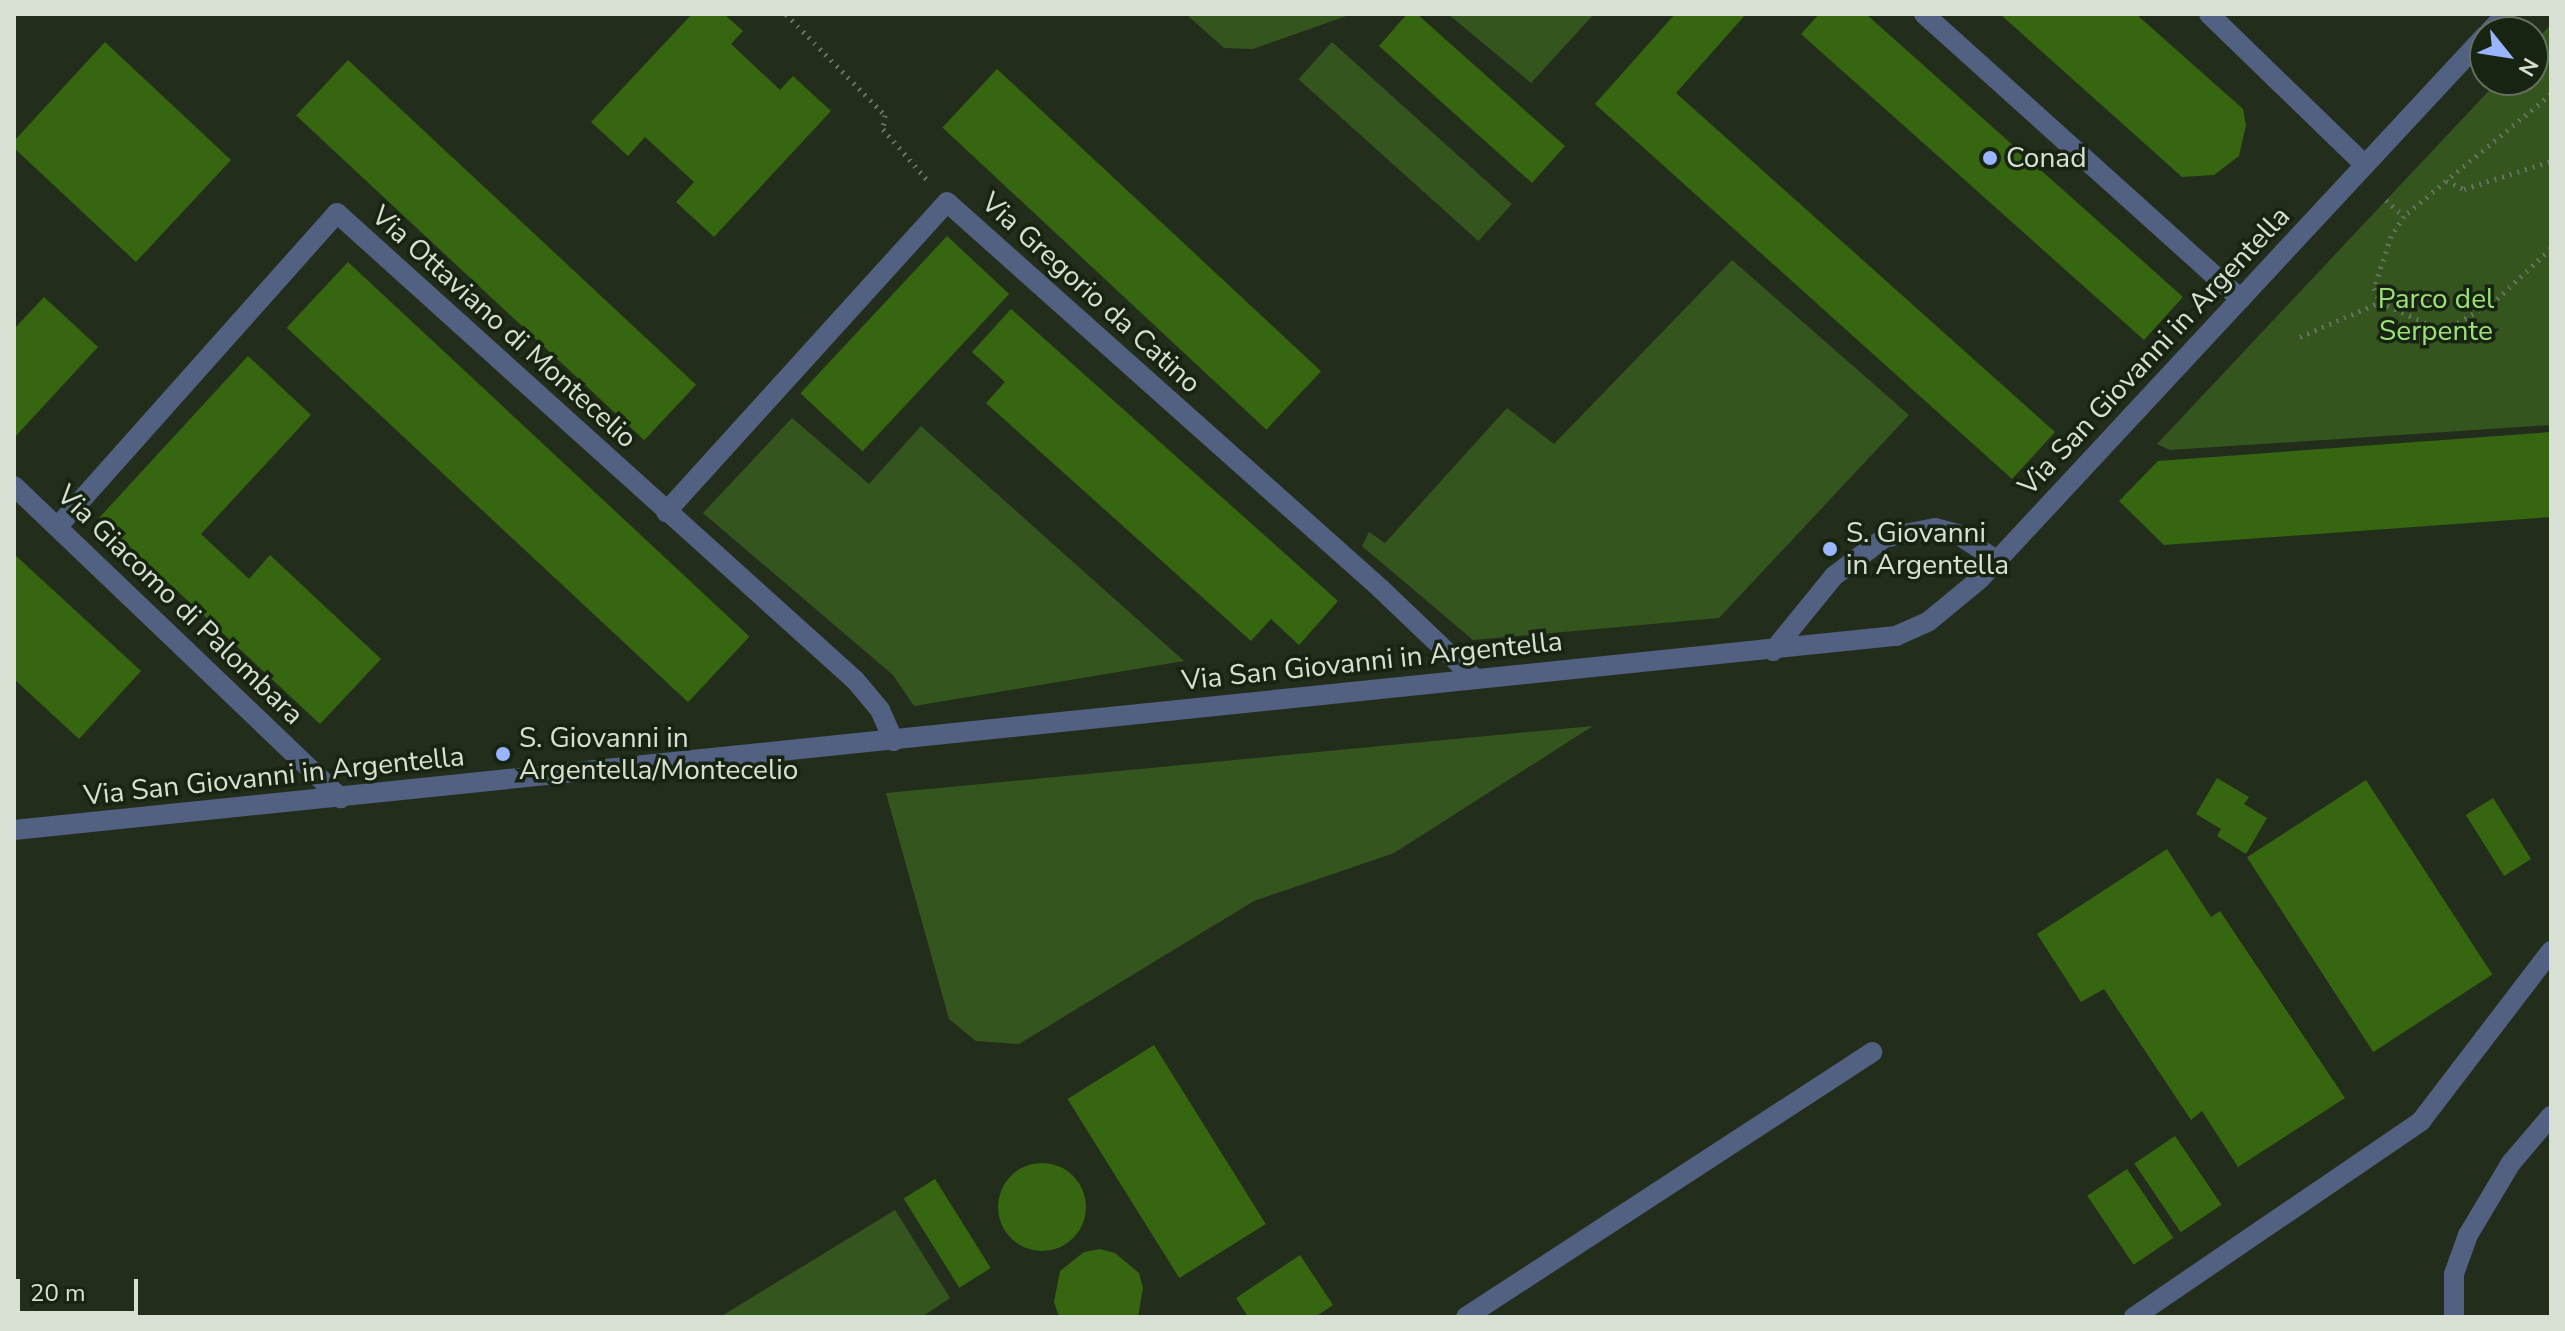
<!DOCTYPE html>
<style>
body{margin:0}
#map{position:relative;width:2565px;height:1331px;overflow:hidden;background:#222e1b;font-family:"Nunito Sans",sans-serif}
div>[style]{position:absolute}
.green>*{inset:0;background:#34561e;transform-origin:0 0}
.building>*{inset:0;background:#366610;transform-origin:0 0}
.round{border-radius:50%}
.path>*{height:5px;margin-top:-2.5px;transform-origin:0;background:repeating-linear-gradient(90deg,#65705f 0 2px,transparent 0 8px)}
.lane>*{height:20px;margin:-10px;padding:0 10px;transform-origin:10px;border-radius:10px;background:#526081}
.street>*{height:20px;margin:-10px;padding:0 10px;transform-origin:10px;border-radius:10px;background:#526081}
.dots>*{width:22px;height:22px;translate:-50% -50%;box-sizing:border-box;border:4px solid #182412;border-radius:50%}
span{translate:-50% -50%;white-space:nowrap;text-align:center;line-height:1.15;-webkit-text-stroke:7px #182412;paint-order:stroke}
.poi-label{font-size:28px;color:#d8e0d4}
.left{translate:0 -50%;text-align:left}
.street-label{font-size:28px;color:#d8e0d4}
.park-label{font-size:28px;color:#9de176}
.frame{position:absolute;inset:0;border:16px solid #d8e0d4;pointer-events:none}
.north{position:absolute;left:2469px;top:16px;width:80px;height:80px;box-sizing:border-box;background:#182412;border:2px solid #656f60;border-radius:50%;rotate:120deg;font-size:22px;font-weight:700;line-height:32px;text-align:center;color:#d8e0d4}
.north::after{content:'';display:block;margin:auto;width:28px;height:36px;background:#98b5fd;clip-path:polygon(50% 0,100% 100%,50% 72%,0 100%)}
.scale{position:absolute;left:16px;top:1279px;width:122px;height:36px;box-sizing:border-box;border:4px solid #d8e0d4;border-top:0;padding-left:10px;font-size:24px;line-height:28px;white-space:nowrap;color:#d8e0d4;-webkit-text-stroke:6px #182412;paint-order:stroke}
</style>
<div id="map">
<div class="green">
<div style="clip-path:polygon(1186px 14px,1352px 14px,1253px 49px,1224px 48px)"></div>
<div style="clip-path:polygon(1448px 14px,1594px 14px,1531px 83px)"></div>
<div style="clip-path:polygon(2551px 24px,2551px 425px,2170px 450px,2157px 444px,2499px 80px,2533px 80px,2533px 44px)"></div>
<div style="left:1332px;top:42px;width:242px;height:50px;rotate:42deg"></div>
<div style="clip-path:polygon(1732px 260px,1909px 415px,1719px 618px,1473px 640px,1362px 546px,1369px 532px,1385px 543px,1507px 408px,1554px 444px)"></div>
<div style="clip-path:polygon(792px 418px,869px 484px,921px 426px,1184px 661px,914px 706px,893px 675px,703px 513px)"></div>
<div style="clip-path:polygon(1593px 726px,1394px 853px,1254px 901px,1019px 1044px,976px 1041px,949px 1019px,886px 793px)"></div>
<div style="clip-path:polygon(895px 1210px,950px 1298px,922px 1317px,720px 1317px)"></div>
</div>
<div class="building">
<div style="clip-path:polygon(692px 14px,724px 14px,743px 31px,731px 44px,780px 90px,793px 76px,831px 111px,714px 237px,676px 202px,694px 182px,645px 137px,628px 156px,591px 122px)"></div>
<div style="clip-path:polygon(1407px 14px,1417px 14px,1565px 146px,1532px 183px,1379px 46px)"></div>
<div style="clip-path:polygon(1675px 14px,1746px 14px,1676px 93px,2055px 432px,2012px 479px,1595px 104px)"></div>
<div style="clip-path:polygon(1819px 14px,1866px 14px,2183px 297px,2144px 340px,1801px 34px)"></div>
<div style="clip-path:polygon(2000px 14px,2136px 14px,2243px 109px,2246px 125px,2239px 156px,2214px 175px,2182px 177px)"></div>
<div style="clip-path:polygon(105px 42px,231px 160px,136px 262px,14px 148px,14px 141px)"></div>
<div style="left:348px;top:60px;width:476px;height:76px;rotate:43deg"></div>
<div style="left:997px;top:69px;width:443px;height:80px;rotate:43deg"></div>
<div style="left:947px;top:236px;width:85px;height:215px;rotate:43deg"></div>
<div style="left:348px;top:262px;width:549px;height:90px;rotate:43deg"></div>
<div style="clip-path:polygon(44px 297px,98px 347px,14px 438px,14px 329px)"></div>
<div style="clip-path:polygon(1011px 309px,1338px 601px,1299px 645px,1271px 619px,1251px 641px,986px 403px,1005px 382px,972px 352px)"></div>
<div style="clip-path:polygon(248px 356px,311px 415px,201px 534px,249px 579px,270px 555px,381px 659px,320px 724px,99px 518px)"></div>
<div style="clip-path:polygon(2551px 432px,2551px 517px,2164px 545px,2119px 501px,2158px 461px)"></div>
<div style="clip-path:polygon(14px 554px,141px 671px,79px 739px,14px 679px)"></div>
<div style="clip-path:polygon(2217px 778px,2249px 797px,2244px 804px,2267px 818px,2246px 854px,2217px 836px,2221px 829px,2196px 814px)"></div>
<div style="left:2366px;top:780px;width:232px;height:142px;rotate:57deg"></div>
<div style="left:2493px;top:798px;width:72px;height:32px;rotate:58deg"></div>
<div style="clip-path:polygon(2167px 849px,2211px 917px,2220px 911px,2345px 1098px,2238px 1167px,2202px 1111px,2191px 1120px,2104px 989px,2081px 1002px,2037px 934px)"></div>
<div style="left:1154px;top:1045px;width:211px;height:102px;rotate:58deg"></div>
<div style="left:2175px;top:1136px;width:83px;height:49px;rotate:56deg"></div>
<div class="round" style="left:998px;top:1163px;width:88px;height:88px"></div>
<div style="left:2127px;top:1169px;width:83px;height:48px;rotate:56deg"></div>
<div style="left:935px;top:1179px;width:105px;height:37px;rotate:58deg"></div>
<div style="clip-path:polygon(1100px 1249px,1115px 1253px,1139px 1273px,1143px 1288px,1138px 1317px,1059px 1317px,1054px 1302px,1060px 1271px,1084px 1252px)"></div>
<div style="clip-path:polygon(1300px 1255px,1333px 1305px,1315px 1317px,1248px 1317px,1236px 1298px)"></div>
</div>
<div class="path">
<div style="left:786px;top:14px;width:141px;rotate:45.6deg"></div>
<div style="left:885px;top:115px;width:14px;rotate:98deg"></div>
<div style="left:883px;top:129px;width:67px;rotate:49.2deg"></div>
<div style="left:2551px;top:94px;width:136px;rotate:140.4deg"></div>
<div style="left:2446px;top:181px;width:20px;rotate:24deg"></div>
<div style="left:2464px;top:189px;width:91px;rotate:-17.8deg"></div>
<div style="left:2446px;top:181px;width:55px;rotate:140.2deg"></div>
<div style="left:2404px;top:216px;width:24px;rotate:123deg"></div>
<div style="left:2391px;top:236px;width:55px;rotate:108.1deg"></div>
<div style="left:2374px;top:288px;width:15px;rotate:67deg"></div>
<div style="left:2380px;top:302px;width:70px;rotate:24.4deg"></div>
<div style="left:2444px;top:331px;width:62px;rotate:-31.1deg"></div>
<div style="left:2497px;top:299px;width:74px;rotate:-43.4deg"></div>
<div style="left:2386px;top:200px;width:24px;rotate:42deg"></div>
<div style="left:2300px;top:337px;width:87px;rotate:-23.6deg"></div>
</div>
<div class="lane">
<div style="left:1773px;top:651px;width:97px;rotate:-50.9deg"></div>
<div style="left:1834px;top:576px;width:63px;rotate:-37.2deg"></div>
<div style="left:1884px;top:538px;width:52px;rotate:-11.1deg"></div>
<div style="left:1935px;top:528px;width:23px;rotate:15deg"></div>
<div style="left:1957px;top:534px;width:49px;rotate:33.4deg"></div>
<div style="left:1466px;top:1317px;width:485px;rotate:-33.1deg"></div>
<div style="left:2134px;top:1317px;width:348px;rotate:-34.3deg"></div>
<div style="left:2421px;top:1121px;width:214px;rotate:-52.6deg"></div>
<div style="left:2454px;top:1317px;width:43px;rotate:-90deg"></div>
<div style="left:2454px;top:1274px;width:41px;rotate:-70.3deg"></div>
<div style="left:2468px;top:1235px;width:84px;rotate:-59.2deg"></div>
<div style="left:2511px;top:1163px;width:62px;rotate:-49.6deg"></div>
</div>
<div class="street">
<div style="left:1924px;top:14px;width:426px;rotate:42deg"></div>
<div style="left:2209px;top:14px;width:217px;rotate:44.1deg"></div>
<div style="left:2489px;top:32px;width:25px;rotate:-47deg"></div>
<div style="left:14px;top:486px;width:452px;rotate:43.7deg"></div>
<div style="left:666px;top:512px;width:418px;rotate:-47.8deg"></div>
<div style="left:947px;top:202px;width:581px;rotate:41.72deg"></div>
<div style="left:1381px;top:589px;width:126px;rotate:43.7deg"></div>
<div style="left:59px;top:525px;width:418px;rotate:-48.3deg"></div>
<div style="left:337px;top:213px;width:697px;rotate:42.04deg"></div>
<div style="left:855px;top:680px;width:39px;rotate:50deg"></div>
<div style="left:880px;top:710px;width:34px;rotate:66deg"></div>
<div style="left:14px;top:830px;width:1892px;rotate:-5.89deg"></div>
<div style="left:1896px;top:636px;width:36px;rotate:-24deg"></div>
<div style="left:1929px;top:621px;width:66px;rotate:-39.5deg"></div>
<div style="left:1980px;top:579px;width:742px;rotate:-47.08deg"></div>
</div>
<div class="dots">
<div style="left:1990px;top:158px;background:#98b5fd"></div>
<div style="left:1830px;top:549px;background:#98b5fd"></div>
<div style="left:503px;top:754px;background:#98b5fd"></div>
</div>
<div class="poi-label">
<span class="left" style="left:2006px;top:158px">Conad</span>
<span class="left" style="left:1846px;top:549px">S. Giovanni<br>in Argentella</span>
<span class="left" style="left:519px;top:754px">S. Giovanni in<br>Argentella/Montecelio</span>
</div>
<div class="street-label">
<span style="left:1091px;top:293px;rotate:42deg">Via Gregorio da Catino</span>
<span style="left:504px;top:327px;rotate:42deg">Via Ottaviano di Montecelio</span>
<span style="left:2154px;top:351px;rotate:-47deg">Via San Giovanni in Argentella</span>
<span style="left:180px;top:605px;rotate:44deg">Via Giacomo di Palombara</span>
<span style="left:1372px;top:661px;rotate:-6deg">Via San Giovanni in Argentella</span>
<span style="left:274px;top:776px;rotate:-6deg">Via San Giovanni in Argentella</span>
</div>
<div class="park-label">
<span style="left:2436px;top:315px">Parco del<br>Serpente</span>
</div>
<div class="frame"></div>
<div class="north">N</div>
<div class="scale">20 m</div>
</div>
